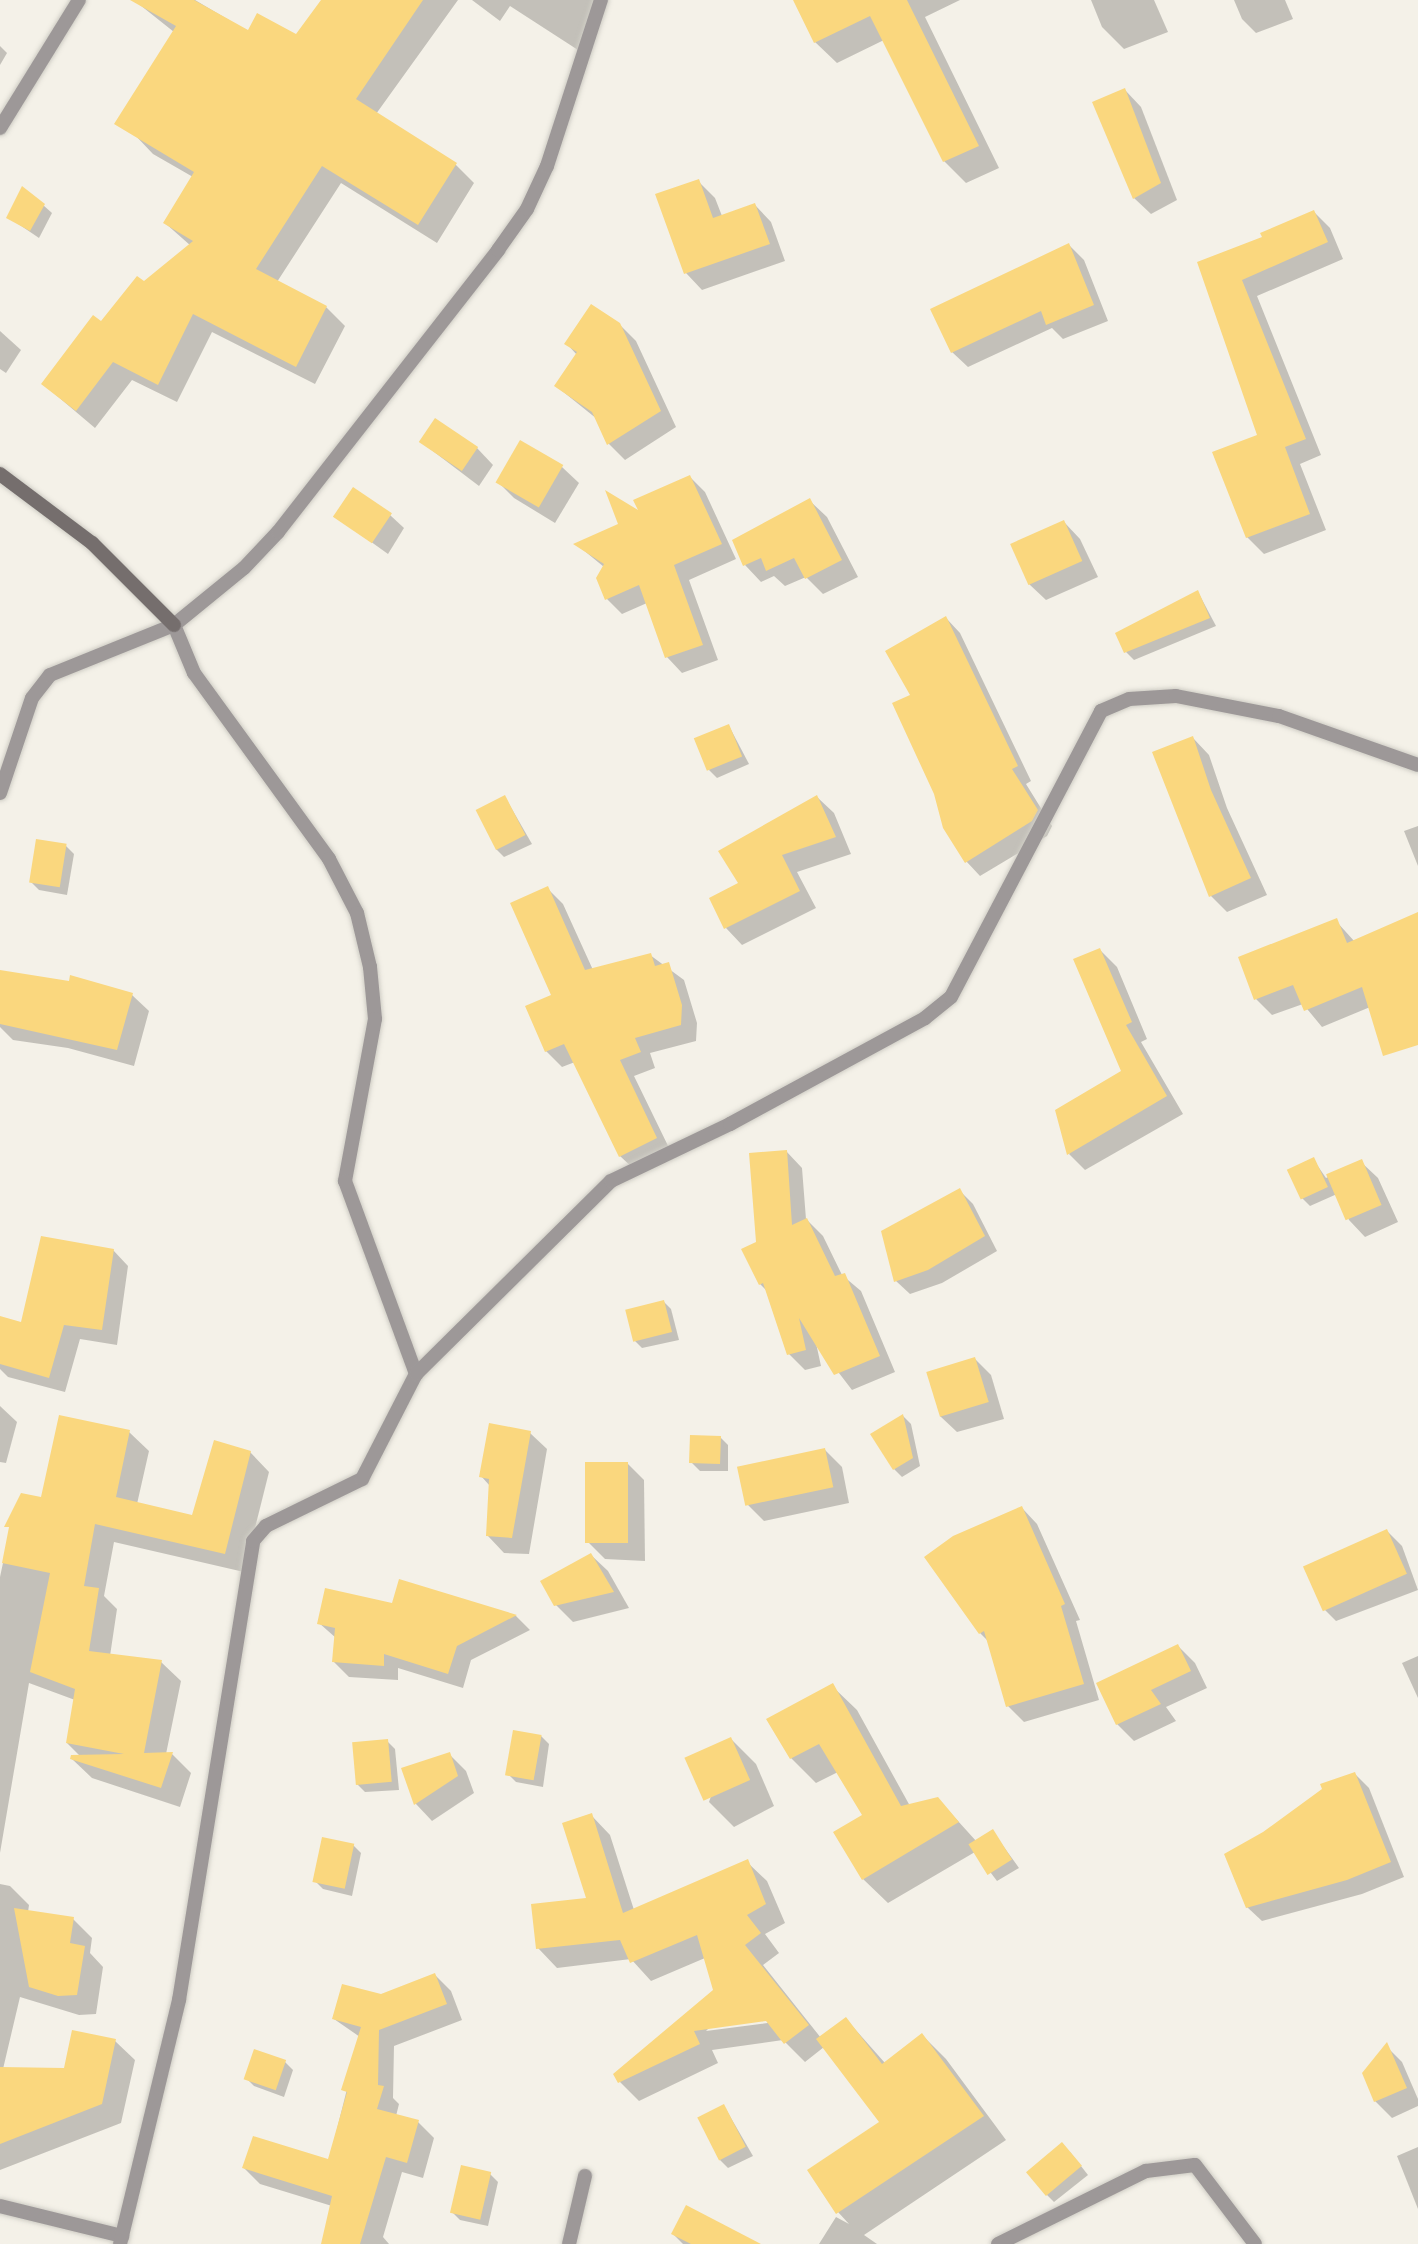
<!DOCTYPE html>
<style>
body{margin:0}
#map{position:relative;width:1418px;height:2244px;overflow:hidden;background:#f4f1e8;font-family:Montserrat,sans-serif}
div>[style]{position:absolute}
.shadow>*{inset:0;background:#0003}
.building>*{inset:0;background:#fad77e;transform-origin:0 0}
.roads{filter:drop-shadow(0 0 2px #cfcdc5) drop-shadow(0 0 2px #cfcdc5)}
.street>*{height:14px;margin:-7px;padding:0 7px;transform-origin:7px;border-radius:7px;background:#9d9898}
.secondary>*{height:14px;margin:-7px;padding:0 7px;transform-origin:7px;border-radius:7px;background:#756e6d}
span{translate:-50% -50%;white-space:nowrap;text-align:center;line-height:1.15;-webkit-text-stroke:6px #fffefc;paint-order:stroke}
</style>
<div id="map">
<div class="shadow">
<div style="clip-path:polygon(195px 0,249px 32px,297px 36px,324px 0,458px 0,376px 114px,455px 164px,474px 183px,437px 243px,341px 183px,277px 282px,326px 307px,345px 326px,315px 384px,212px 332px,177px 402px,132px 380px,95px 428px,43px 384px,144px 283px,191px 246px,165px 223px,193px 177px,153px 154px,134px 134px,174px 32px,135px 1px)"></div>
<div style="clip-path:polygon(472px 0,608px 0,578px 50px,510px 6px,500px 21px)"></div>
<div style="clip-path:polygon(809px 0,960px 0,925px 17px,999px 168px,966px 183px,944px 161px,884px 40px,837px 63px,815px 42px)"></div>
<div style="clip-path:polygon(1091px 0,1154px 0,1168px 32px,1124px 49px,1102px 27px)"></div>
<div style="clip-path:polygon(1234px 0,1285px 0,1293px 19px,1256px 33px,1242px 19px)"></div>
<div style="clip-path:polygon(0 46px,7px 53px,0 65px)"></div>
<div style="clip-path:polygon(1125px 90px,1141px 107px,1177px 200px,1151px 214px,1134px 198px)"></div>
<div style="clip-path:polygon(698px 181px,715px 198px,722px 216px,755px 205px,771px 222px,785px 261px,702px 290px,686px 273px)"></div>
<div style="clip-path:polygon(43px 205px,52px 213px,39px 238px,8px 217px)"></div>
<div style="clip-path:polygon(1314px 212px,1330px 228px,1343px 259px,1257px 296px,1321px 455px,1300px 464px,1326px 530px,1264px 554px,1247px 537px,1259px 436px,1199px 263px,1264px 238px)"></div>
<div style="clip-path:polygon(1069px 245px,1084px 260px,1108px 321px,1063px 339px,1052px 328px,968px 367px,952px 352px)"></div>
<div style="clip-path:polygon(619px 324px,636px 341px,676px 427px,625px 460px,609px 444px,597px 419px,556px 386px,577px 355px,567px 344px)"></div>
<div style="clip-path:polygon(0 331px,21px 350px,6px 373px,0 369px)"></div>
<div style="clip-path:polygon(421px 442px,477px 448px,493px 465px,479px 486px)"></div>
<div style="clip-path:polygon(562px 467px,579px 483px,555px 523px,514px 498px,497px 481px)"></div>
<div style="clip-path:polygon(690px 477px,705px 492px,736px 559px,689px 580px,718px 660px,682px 673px,667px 657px,647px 603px,622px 614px,607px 599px,604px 567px,576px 544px,642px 515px)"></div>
<div style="clip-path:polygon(810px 501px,827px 517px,858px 577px,823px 594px,806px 577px,785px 586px,774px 576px,761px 582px,745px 565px)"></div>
<div style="clip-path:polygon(390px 515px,404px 528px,388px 554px,335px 516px)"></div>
<div style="clip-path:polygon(1064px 522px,1080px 539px,1098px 577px,1046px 600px,1029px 584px)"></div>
<div style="clip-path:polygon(1198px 592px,1216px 626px,1134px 660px,1126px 652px)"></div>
<div style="clip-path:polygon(946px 618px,960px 633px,1031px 781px,1026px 784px,1052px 826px,1047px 836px,980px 876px,966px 861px,913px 696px)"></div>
<div style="clip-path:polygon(729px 726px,749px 764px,717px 778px,709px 770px)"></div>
<div style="clip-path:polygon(1193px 738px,1209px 755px,1227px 808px,1267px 895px,1227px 912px,1211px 896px)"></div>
<div style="clip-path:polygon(505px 797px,532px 844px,504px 857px,496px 849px)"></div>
<div style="clip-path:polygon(817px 797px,834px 813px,851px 854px,797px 872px,816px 908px,742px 945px,726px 928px,741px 884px)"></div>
<div style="clip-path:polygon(1418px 826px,1418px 866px,1404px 831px)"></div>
<div style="clip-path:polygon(66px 846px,74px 854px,67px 895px,39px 890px,31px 882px)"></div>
<div style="clip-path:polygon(547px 888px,563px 904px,593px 970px,650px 955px,684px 980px,697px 1023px,696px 1041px,650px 1053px,655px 1068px,634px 1076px,672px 1154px,636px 1171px,620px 1156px,575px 1062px,562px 1067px,546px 1051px,554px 996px)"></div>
<div style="clip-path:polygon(1418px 914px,1418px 998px,1375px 1005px,1322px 1027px,1303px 1004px,1272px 1015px,1256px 999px,1336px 921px,1355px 942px)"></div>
<div style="clip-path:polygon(1100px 950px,1117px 967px,1147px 1039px,1141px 1042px,1183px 1114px,1085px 1170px,1069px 1154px,1123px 1072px)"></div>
<div style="clip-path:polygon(132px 995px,149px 1011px,134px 1066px,68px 1048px,13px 1040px,0 1027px,0 996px)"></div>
<div style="clip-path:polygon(786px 1151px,802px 1168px,806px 1219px,823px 1236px,842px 1275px,861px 1291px,895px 1372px,852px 1390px,816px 1343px,821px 1366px,805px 1370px,789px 1354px,768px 1292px,760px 1284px,758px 1243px)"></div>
<div style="clip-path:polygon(1313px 1159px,1326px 1178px,1361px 1162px,1378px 1178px,1398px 1222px,1365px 1237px,1349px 1220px,1337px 1194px,1310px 1206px,1302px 1198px)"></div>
<div style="clip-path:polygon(959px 1190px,973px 1204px,997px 1251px,942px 1283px,910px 1294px,896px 1281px)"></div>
<div style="clip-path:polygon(113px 1250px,128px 1266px,117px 1345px,80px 1339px,65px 1392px,8px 1377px,0 1369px,0 1335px,22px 1324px)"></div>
<div style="clip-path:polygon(663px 1301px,671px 1309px,679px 1340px,642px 1348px,634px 1340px)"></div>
<div style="clip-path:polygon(975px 1359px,991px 1375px,1004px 1419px,957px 1432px,940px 1416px)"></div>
<div style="clip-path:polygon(0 1406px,17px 1422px,6px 1463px,0 1462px)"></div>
<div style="clip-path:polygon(903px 1416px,911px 1424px,920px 1466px,902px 1477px,894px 1469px)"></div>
<div style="clip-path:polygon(129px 1432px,149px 1451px,137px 1504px,193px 1517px,250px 1452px,269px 1472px,244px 1572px,114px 1542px,104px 1596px,117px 1609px,110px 1656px,161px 1662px,181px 1681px,166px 1754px,172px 1754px,191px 1773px,180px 1807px,92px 1778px,72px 1759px,81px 1757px,67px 1743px,75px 1700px,29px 1683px,0 1853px,0 1577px,14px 1511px,42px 1499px)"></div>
<div style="clip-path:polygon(530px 1433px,547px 1449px,529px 1554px,504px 1553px,488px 1536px,490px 1486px,481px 1476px)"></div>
<div style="clip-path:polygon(720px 1437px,728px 1445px,728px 1471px,700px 1471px,692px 1463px)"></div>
<div style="clip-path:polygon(825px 1450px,842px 1467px,849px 1503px,764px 1521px,747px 1504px)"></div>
<div style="clip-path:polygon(627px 1463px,644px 1480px,645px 1561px,605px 1559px,588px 1542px)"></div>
<div style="clip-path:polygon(1022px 1508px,1037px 1524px,1080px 1620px,1076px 1621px,1099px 1700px,1024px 1722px,1008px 1706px,990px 1643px,980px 1633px)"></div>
<div style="clip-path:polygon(1387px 1531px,1402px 1546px,1418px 1590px,1336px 1621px,1321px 1606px)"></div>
<div style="clip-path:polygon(591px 1555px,608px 1571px,629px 1608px,573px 1622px,556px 1605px)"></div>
<div style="clip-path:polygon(400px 1582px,516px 1616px,530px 1630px,471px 1660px,463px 1688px,398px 1668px,398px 1680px,349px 1677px,334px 1662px,336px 1638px,319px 1623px,393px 1605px)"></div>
<div style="clip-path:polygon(1178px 1646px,1195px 1663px,1207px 1688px,1166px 1707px,1176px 1721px,1134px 1741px,1117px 1724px)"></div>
<div style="clip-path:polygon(1418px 1656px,1418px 1698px,1402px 1663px)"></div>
<div style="clip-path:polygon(832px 1686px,857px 1710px,910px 1806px,938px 1799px,977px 1842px,993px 1832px,1019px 1868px,997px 1881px,975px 1852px,888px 1903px,863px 1879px,864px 1816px,838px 1772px,816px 1783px,791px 1758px,768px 1719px)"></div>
<div style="clip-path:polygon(541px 1736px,549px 1744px,543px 1787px,516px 1782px,508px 1774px)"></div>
<div style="clip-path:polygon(731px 1739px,756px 1764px,774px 1806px,734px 1827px,709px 1802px)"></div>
<div style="clip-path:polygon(387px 1741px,395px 1749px,399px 1790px,365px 1792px,357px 1784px)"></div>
<div style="clip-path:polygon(449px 1754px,466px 1771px,474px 1793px,432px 1821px,416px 1804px,404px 1769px)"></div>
<div style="clip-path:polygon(1355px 1774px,1369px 1788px,1404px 1877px,1362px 1894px,1262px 1921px,1247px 1907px,1264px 1833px)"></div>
<div style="clip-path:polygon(evenodd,591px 1815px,610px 1835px,634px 1910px,747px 1862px,767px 1881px,785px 1923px,765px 1934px,779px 1953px,763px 1965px,821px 2038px,846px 2019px,885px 2063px,922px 2035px,946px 2059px,1006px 2140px,864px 2235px,877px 2244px,819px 2244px,836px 2217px,849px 2224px,838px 2212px,882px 2123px,824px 2047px,805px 2062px,783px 2040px,712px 2050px,718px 2063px,639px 2101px,619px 2081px,715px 1990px,705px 1958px,651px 1981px,631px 1959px,557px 1968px,538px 1948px,588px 1899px,591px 1815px,774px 2018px,775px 2022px,706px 2031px,710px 2027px,774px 2018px)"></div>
<div style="clip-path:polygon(353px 1845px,361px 1853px,352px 1896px,323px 1889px,315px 1881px)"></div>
<div style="clip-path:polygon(0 1884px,10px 1886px,29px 1905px,28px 1912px,73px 1919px,92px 1938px,90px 1953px,103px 1967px,96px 2014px,79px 2015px,20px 1997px,3px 2069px,66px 2070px,115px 2041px,135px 2060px,121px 2123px,0 2170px)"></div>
<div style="clip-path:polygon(435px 1975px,451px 1991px,462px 2020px,394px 2046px,393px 2098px,399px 2104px,396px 2116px,418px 2122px,434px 2138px,423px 2178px,402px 2172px,383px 2237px,389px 2244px,322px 2244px,332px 2206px,260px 2184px,244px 2168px,329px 2161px,360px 2037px,334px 2019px)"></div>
<div style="clip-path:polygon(1386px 2046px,1402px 2062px,1418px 2099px,1418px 2106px,1392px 2118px,1375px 2101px)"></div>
<div style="clip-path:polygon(285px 2062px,293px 2070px,284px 2097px,254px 2086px,246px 2078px)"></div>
<div style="clip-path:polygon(724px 2106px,753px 2156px,728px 2168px,720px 2160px)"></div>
<div style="clip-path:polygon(1418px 2147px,1418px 2209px,1397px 2156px)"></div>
<div style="clip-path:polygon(1070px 2152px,1088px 2175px,1054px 2202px,1046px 2194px)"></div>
<div style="clip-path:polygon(490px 2174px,498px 2182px,488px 2226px,460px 2220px,452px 2212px)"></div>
<div style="clip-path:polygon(673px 2234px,758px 2244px,683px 2244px)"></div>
</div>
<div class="building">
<div style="clip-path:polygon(130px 0,194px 0,248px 30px,257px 13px,296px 34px,321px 0,423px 0,356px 99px,457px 163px,418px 225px,322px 166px,256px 269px,327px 306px,296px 367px,193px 314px,158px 385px,113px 362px,76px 411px,41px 384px,93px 315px,101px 321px,137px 276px,144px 281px,193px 241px,163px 223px,194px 172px,114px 124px,176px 26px)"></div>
<div style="clip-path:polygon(793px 0,907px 0,979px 146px,943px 162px,870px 16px,814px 43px)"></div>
<div style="clip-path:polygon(1125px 88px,1161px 183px,1133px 199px,1092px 102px)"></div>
<div style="clip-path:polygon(699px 179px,713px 218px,755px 203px,770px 244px,684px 274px,655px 194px)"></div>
<div style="clip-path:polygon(22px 186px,45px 204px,30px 231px,6px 218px)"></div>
<div style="clip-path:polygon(1314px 210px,1328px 242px,1242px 280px,1306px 439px,1285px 447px,1310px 514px,1246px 538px,1212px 452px,1257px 435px,1197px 262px,1262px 237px,1260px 233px)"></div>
<div style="clip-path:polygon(1069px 243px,1094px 305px,1046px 325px,1041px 311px,951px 353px,930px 309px)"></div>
<div style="clip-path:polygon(591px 304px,620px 323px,661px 411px,607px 445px,592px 412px,554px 386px,577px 352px,564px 344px)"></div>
<div style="left:435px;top:418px;width:52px;height:29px;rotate:34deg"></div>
<div style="left:520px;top:440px;width:50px;height:49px;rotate:30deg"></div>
<div style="clip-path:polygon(690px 475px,722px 544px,674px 565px,703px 645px,665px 658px,639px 585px,605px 600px,596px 578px,604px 564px,573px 544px,618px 524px,605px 490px,638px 510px,633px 500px)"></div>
<div style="left:353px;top:487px;width:47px;height:36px;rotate:34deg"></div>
<div style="clip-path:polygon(810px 498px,842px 560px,805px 579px,794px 558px,766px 571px,761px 558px,743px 566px,732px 540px)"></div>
<div style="left:1064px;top:520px;width:45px;height:59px;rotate:66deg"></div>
<div style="clip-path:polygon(1198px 590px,1210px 618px,1124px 653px,1115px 633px)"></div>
<div style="clip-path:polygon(946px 616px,1018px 766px,1012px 769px,1038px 810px,1032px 821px,965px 863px,943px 828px,934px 794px,892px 703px,910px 695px,885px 651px)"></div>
<div style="left:729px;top:724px;width:35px;height:38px;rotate:68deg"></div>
<div style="clip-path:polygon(1193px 736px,1211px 790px,1251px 878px,1209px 897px,1152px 752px)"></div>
<div style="left:505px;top:795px;width:45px;height:33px;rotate:63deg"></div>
<div style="clip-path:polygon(817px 795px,836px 837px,782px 855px,800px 891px,724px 929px,709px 898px,738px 883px,718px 851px)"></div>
<div style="left:36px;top:839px;width:31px;height:44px;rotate:9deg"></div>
<div style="clip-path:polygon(548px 886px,585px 970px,651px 953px,655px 966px,669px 962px,682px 1005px,681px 1025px,635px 1038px,641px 1052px,620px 1060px,657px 1138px,619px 1157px,564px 1044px,545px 1052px,525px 1006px,551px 995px,510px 903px)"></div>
<div style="clip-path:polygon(1418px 912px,1418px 1045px,1383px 1056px,1362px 987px,1304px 1011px,1293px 985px,1254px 1000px,1238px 957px,1337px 918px,1347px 943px)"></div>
<div style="clip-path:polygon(1100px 948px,1132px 1022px,1126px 1025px,1167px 1096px,1067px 1155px,1055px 1110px,1121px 1071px,1073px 959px)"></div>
<div style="clip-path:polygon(0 970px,69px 981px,70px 975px,133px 993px,117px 1050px,0 1024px)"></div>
<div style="clip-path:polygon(787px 1150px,792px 1225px,807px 1218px,835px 1276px,845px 1273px,880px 1356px,834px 1375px,799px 1318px,806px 1350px,787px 1355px,763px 1283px,759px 1285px,741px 1249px,756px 1242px,749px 1153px)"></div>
<div style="left:1314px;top:1157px;width:33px;height:30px;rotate:65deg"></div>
<div style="left:1362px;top:1159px;width:50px;height:39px;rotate:67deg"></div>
<div style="clip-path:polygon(960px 1188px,985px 1236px,928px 1270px,894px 1282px,881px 1231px)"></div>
<div style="clip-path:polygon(41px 1236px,114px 1249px,102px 1330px,64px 1325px,49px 1378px,0 1364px,0 1316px,21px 1322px)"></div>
<div style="left:664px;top:1300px;width:33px;height:40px;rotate:76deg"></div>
<div style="left:975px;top:1357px;width:47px;height:51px;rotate:73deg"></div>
<div style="clip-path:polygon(903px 1414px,913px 1458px,893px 1470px,870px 1434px)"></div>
<div style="clip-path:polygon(59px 1415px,130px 1430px,116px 1497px,192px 1515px,214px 1440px,251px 1451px,225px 1554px,95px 1524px,84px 1586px,99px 1588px,89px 1651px,162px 1660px,144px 1753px,173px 1752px,161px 1788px,70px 1759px,71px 1755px,124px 1754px,66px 1743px,75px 1689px,30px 1672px,50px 1573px,2px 1563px,9px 1527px,4px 1527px,21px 1493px,41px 1497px)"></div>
<div style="clip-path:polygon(489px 1423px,531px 1431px,512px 1538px,486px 1536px,489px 1479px,479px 1477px)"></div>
<div style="left:690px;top:1435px;width:31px;height:28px;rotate:2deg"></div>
<div style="left:825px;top:1448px;width:40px;height:90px;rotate:78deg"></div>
<div style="left:585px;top:1462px;width:43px;height:81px"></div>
<div style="clip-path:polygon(1022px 1506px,1065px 1604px,1061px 1606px,1084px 1684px,1006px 1707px,984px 1631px,979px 1634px,924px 1557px,953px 1536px)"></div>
<div style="left:1387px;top:1529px;width:49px;height:92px;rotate:66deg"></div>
<div style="clip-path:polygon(591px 1553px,614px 1592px,554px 1606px,540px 1581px)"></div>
<div style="clip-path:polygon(399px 1579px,517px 1615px,457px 1646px,448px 1674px,384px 1654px,384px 1666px,332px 1662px,335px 1628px,317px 1624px,325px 1588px,392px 1603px)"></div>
<div style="clip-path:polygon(1178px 1644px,1191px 1671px,1151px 1690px,1161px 1704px,1116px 1725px,1096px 1683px)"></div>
<div style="clip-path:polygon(833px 1683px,901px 1806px,938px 1797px,959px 1822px,862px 1880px,833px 1832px,862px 1815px,819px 1744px,790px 1759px,766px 1719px)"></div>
<div style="left:513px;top:1730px;width:29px;height:46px;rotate:10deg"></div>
<div style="left:731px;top:1737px;width:47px;height:51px;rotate:66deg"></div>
<div style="left:388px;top:1739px;width:43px;height:36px;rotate:85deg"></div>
<div style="clip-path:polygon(450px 1752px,458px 1776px,414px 1805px,401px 1768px)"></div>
<div style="clip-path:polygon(1355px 1772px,1391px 1862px,1347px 1880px,1246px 1908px,1224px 1854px,1263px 1832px,1322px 1789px,1320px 1784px)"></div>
<div style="clip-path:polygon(592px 1813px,623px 1913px,748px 1859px,766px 1904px,747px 1915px,761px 1933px,745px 1945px,809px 2025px,784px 2044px,766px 2021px,694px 2031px,700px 2044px,618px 2083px,613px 2074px,713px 1990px,697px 1935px,630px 1963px,620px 1940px,536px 1949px,531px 1904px,586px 1898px,562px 1823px)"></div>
<div style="left:993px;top:1829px;width:36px;height:29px;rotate:58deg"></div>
<div style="left:322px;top:1837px;width:33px;height:46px;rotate:12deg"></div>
<div style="clip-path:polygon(14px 1908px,74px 1917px,70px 1943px,85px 1946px,77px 1995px,58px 1996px,29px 1987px)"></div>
<div style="clip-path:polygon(435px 1973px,447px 2004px,379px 2030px,378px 2085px,384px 2086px,377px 2109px,419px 2120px,407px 2163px,386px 2157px,360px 2244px,321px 2244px,332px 2196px,242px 2168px,253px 2136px,328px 2159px,347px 2092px,341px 2090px,361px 2027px,332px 2019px,342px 1984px,381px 1994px)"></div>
<div style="clip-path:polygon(846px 2017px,882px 2064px,922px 2033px,984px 2116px,836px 2214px,807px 2170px,879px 2122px,816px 2039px)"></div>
<div style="clip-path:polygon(72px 2030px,116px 2039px,102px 2104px,0 2144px,0 2067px,64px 2068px)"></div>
<div style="clip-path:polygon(1387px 2042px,1407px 2088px,1374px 2102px,1362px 2073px)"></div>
<div style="left:254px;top:2049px;width:34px;height:32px;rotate:19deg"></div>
<div style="left:724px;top:2104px;width:48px;height:30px;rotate:63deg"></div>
<div style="left:1062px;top:2142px;width:31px;height:47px;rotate:50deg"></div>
<div style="left:461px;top:2165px;width:31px;height:49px;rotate:13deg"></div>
<div style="clip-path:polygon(686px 2205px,761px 2244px,691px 2244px,671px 2234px)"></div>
</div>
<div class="roads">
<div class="street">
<div style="left:0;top:128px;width:150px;rotate:-58.3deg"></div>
<div style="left:174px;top:625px;width:52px;rotate:67.4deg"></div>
<div style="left:194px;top:673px;width:230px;rotate:54deg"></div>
<div style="left:329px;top:859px;width:61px;rotate:62.6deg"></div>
<div style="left:357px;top:913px;width:56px;rotate:76.5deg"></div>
<div style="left:370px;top:967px;width:52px;rotate:84.5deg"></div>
<div style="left:375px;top:1019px;width:165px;rotate:100.5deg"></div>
<div style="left:345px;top:1181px;width:206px;rotate:69.8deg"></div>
<div style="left:0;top:793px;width:100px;rotate:-71.4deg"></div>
<div style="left:32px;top:698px;width:29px;rotate:-52deg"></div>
<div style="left:50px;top:675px;width:134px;rotate:-22deg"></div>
<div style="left:174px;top:625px;width:90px;rotate:-39.2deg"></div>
<div style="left:244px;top:568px;width:50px;rotate:-46.6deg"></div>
<div style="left:278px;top:532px;width:358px;rotate:-52deg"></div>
<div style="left:498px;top:250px;width:50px;rotate:-54.7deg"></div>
<div style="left:527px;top:209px;width:47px;rotate:-65.1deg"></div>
<div style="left:547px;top:166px;width:175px;rotate:-72deg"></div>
<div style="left:0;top:2206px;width:126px;rotate:13.8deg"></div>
<div style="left:120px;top:2244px;width:251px;rotate:-76.4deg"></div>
<div style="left:179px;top:2000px;width:465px;rotate:-80.8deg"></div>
<div style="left:253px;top:1541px;width:20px;rotate:-49deg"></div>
<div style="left:266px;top:1526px;width:107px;rotate:-26.1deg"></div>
<div style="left:362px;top:1479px;width:118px;rotate:-62.8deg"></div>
<div style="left:416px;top:1374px;width:274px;rotate:-44.7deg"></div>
<div style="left:611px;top:1181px;width:132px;rotate:-25.6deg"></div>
<div style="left:730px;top:1124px;width:222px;rotate:-28.5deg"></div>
<div style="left:925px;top:1018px;width:33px;rotate:-39deg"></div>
<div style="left:951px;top:997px;width:323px;rotate:-62.3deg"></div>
<div style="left:1101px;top:711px;width:30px;rotate:-23deg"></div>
<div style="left:1129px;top:699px;width:47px;rotate:-3.7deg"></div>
<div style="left:1176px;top:696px;width:105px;rotate:11deg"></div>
<div style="left:1279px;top:716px;width:147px;rotate:19.4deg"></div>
<div style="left:569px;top:2244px;width:70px;rotate:-76.8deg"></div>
<div style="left:998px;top:2244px;width:165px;rotate:-26.3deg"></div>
<div style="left:1146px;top:2171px;width:49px;rotate:-7deg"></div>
<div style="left:1195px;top:2165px;width:99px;rotate:52.8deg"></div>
</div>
<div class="secondary">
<div style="left:0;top:474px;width:115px;rotate:36.9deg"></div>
<div style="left:92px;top:543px;width:116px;rotate:45deg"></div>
</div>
</div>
</div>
